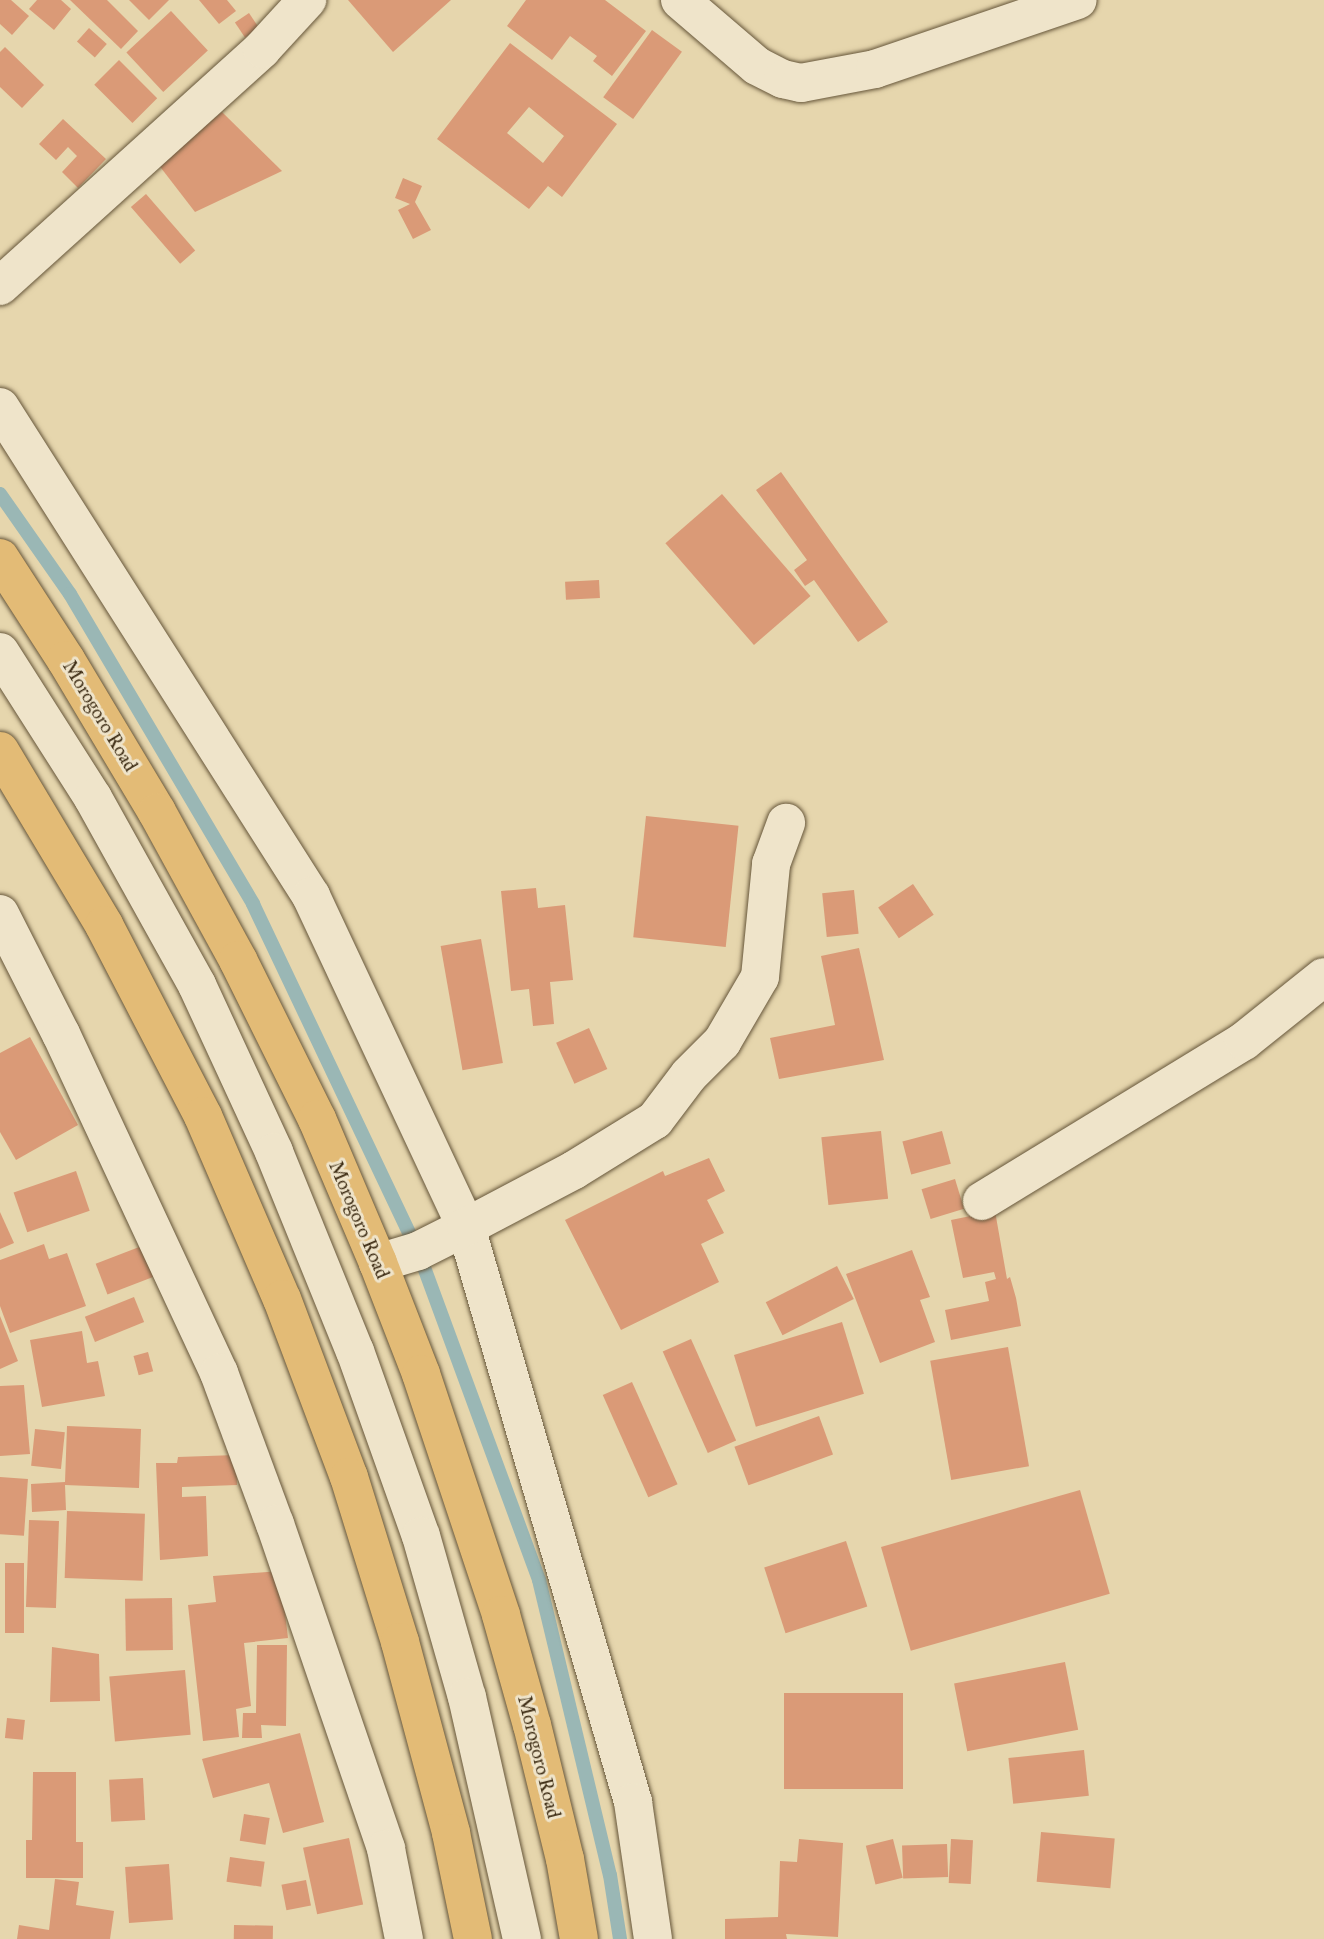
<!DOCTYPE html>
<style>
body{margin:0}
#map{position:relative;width:1324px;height:1939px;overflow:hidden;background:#e6d6ad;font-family:"IM FELL Great Primer",serif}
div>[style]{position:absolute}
.stream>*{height:14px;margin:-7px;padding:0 7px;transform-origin:7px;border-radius:7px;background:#9ab7b5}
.building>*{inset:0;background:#da9a77;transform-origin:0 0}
.roads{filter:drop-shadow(0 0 2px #66563a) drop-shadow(0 0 2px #66563a)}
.minor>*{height:38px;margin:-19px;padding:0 19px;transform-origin:19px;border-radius:19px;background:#efe4ca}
.highway>*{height:38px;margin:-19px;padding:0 19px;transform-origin:19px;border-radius:19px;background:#e3bb76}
span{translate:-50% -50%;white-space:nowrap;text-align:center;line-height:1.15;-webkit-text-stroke:6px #efe4ca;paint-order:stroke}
.street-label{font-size:19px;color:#3c2b13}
</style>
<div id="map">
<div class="stream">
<div style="left:0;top:494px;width:122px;rotate:55deg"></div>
<div style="left:70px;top:594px;width:360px;rotate:59.4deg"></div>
<div style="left:253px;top:904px;width:384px;rotate:64.6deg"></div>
<div style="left:418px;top:1251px;width:351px;rotate:69.8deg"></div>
<div style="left:539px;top:1580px;width:303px;rotate:76.5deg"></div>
<div style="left:610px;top:1875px;width:65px;rotate:81.1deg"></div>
</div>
<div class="building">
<div style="clip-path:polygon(0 0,11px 0,29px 16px,12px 35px,0 24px)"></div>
<div style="clip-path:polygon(37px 0,61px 0,71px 9px,54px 30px,29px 9px)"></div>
<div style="clip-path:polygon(70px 0,107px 0,138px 31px,121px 49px)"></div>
<div style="clip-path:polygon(129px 0,169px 0,149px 20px)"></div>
<div style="clip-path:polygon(199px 0,227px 0,236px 11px,219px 24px)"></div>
<div style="clip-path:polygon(348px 0,451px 0,393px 52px)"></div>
<div style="clip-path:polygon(526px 0,605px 0,646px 31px,612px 76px,593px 61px,597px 56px,570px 36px,552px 60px,507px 26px)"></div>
<div style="left:171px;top:11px;width:54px;height:61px;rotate:47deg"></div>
<div style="left:249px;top:13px;width:18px;height:17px;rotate:56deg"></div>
<div style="left:89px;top:28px;width:24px;height:18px;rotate:42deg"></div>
<div style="left:652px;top:30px;width:37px;height:83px;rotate:36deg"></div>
<div style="clip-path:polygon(evenodd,510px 43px,617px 124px,562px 197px,548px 186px,529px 209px,437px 139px,510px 43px,529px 107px,564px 136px,543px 163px,507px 133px,529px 107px)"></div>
<div style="clip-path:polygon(5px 47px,44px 85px,22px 108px,0 87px,0 52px)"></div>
<div style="left:119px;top:60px;width:54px;height:35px;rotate:45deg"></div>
<div style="clip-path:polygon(222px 112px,282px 171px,195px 212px,158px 164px)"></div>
<div style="clip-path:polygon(63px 119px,106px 159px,78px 188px,62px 172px,77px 156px,68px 147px,56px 160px,39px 144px)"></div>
<div style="clip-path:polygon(403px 178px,422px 186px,415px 202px,431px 230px,413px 239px,398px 210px,410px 204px,395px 198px)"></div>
<div style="left:146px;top:194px;width:75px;height:20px;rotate:49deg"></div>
<div style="clip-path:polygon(781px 472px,888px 622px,858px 642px,814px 580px,805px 586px,794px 570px,807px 560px,756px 490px)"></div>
<div style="left:722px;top:494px;width:135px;height:75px;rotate:49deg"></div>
<div style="left:599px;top:580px;width:18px;height:34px;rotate:87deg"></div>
<div style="left:646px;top:816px;width:93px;height:122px;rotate:6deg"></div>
<div style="left:913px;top:884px;width:37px;height:42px;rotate:56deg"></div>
<div style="clip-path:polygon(536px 888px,538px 908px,565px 905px,573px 980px,550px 982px,554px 1024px,533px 1026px,529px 989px,511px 991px,501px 891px)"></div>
<div style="left:854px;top:890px;width:44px;height:32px;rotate:84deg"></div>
<div style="left:481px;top:939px;width:126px;height:41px;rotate:80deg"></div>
<div style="clip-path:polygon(859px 948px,884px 1060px,779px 1079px,770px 1038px,835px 1025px,821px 956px)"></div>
<div style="left:589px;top:1028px;width:45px;height:36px;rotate:66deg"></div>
<div style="clip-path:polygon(30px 1037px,78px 1125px,16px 1160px,0 1132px,0 1053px)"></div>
<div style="left:881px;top:1131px;width:68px;height:60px;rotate:84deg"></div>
<div style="left:942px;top:1131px;width:34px;height:41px;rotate:75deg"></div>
<div style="clip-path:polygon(709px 1158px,725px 1191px,707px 1200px,724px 1233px,701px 1244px,719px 1282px,621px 1330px,565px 1220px,663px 1171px,665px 1176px)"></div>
<div style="left:76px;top:1171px;width:42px;height:66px;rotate:71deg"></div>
<div style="left:955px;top:1179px;width:31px;height:35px;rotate:73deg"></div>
<div style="clip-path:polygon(995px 1211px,1007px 1279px,1010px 1277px,1016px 1298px,1021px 1326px,951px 1340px,945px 1310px,989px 1301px,985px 1282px,996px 1279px,994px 1272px,963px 1278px,951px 1220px)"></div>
<div style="clip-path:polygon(0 1212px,14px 1243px,0 1249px)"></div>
<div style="clip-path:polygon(44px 1244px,49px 1259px,67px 1253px,86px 1306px,10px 1333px,0 1306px,0 1260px)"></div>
<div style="left:147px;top:1244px;width:33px;height:55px;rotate:69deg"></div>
<div style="clip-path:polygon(912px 1250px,930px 1297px,920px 1300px,935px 1342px,880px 1363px,846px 1274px)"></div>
<div style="left:837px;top:1266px;width:37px;height:80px;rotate:63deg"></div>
<div style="left:134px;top:1297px;width:27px;height:53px;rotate:68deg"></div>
<div style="clip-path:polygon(0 1316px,18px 1361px,0 1369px)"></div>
<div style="left:842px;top:1322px;width:75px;height:113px;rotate:73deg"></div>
<div style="clip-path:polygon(82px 1331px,87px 1363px,98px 1361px,105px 1396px,42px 1407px,30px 1340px)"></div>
<div style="left:691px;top:1339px;width:111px;height:31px;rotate:66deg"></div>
<div style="left:1008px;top:1347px;width:121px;height:79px;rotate:80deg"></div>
<div style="left:148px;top:1352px;width:20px;height:15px;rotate:75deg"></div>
<div style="left:632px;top:1382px;width:112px;height:32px;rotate:66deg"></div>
<div style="clip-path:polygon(24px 1385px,30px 1454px,0 1456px,0 1386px)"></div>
<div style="left:819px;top:1416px;width:41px;height:90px;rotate:70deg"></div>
<div style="clip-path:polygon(67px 1426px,141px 1429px,139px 1488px,65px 1485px,66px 1510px,32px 1512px,31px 1484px,65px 1482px)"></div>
<div style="left:35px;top:1429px;width:30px;height:37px;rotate:6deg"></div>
<div style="clip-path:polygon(236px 1455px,237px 1485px,182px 1487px,182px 1497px,206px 1496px,208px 1556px,160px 1560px,156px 1463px,177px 1463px,178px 1457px)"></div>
<div style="left:0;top:1477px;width:28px;height:57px;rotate:4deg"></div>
<div style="left:1080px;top:1490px;width:108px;height:207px;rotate:74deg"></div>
<div style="left:67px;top:1511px;width:78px;height:67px;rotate:2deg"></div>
<div style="left:29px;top:1520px;width:30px;height:87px;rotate:2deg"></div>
<div style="left:846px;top:1541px;width:69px;height:86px;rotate:72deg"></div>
<div style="left:5px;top:1563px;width:19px;height:70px"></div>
<div style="clip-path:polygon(280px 1571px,288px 1638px,244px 1643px,251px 1706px,236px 1709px,239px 1737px,203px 1741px,188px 1605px,216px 1602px,213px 1576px)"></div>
<div style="left:172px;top:1598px;width:52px;height:47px;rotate:89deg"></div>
<div style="clip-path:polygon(257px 1645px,287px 1645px,286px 1726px,261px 1725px,262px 1738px,242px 1738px,243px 1713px,256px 1713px)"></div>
<div style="clip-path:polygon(52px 1647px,99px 1654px,100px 1701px,50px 1702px)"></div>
<div style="left:1065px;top:1662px;width:69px;height:113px;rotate:79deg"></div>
<div style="left:185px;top:1670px;width:65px;height:76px;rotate:85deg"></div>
<div style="left:784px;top:1693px;width:119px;height:96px"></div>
<div style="left:7px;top:1718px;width:18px;height:20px;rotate:6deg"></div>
<div style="clip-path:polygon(300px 1733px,324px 1822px,283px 1833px,269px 1783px,213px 1798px,202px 1759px)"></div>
<div style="left:1084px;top:1750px;width:46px;height:76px;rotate:84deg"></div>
<div style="clip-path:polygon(33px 1772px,76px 1772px,76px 1842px,83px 1842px,83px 1878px,26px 1878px,26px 1840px,32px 1840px)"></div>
<div style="left:143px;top:1778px;width:42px;height:34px;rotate:87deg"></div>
<div style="left:244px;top:1814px;width:26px;height:27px;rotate:9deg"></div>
<div style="left:1041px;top:1832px;width:74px;height:50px;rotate:5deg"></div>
<div style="left:349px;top:1838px;width:68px;height:47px;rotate:78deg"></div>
<div style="clip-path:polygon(799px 1839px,843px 1843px,838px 1937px,786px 1934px,787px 1939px,725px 1939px,725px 1919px,778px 1917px,780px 1861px,797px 1862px)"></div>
<div style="left:893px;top:1839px;width:40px;height:28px;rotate:76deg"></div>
<div style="left:951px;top:1839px;width:22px;height:44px;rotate:3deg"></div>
<div style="left:947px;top:1844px;width:33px;height:45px;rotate:88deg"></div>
<div style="left:230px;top:1857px;width:35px;height:25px;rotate:8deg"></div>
<div style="left:169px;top:1864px;width:56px;height:44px;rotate:86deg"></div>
<div style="clip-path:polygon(55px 1879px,79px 1882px,76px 1905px,114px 1911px,110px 1939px,17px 1939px,19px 1925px,49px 1930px)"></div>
<div style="left:306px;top:1880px;width:26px;height:25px;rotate:79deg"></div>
<div style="left:234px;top:1925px;width:39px;height:14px;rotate:1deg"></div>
</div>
<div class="roads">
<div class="minor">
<div style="left:680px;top:0;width:101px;rotate:40.6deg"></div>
<div style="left:757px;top:66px;width:29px;rotate:27deg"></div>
<div style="left:783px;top:79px;width:18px;rotate:13deg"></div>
<div style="left:801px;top:83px;width:75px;rotate:-10.7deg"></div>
<div style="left:875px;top:69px;width:214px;rotate:-18.8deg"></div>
<div style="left:0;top:286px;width:353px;rotate:-42.1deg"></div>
<div style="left:262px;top:49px;width:67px;rotate:-47.4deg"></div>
<div style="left:0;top:407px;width:580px;rotate:57.54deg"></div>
<div style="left:311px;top:896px;width:365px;rotate:64.9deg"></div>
<div style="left:466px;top:1227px;width:599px;rotate:73.8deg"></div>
<div style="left:633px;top:1802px;width:138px;rotate:81.7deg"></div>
<div style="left:0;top:652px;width:173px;rotate:57.5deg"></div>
<div style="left:93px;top:798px;width:214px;rotate:60.9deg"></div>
<div style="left:197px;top:985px;width:184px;rotate:65.2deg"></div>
<div style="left:274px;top:1152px;width:215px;rotate:67.9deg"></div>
<div style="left:355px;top:1351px;width:196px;rotate:70.4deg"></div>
<div style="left:421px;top:1536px;width:167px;rotate:74.1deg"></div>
<div style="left:467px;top:1697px;width:248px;rotate:77.2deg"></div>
<div style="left:0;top:914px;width:135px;rotate:63.1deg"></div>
<div style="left:61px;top:1034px;width:374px;rotate:65deg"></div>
<div style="left:219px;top:1373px;width:161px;rotate:69.7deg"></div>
<div style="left:275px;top:1524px;width:343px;rotate:71.1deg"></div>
<div style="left:386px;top:1849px;width:92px;rotate:78.7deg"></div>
<div style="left:982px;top:1201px;width:307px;rotate:-31.4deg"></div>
<div style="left:1244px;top:1041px;width:102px;rotate:-38.7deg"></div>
<div style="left:378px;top:1263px;width:42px;rotate:-16.7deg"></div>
<div style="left:418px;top:1251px;width:54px;rotate:-26.6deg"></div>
<div style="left:466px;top:1227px;width:122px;rotate:-27.8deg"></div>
<div style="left:574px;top:1170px;width:95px;rotate:-31.7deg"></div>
<div style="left:655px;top:1120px;width:56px;rotate:-52.9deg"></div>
<div style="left:689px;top:1075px;width:47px;rotate:-45deg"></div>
<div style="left:722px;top:1042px;width:75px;rotate:-59.7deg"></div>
<div style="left:760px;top:977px;width:114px;rotate:-84.4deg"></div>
<div style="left:771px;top:864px;width:44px;rotate:-69.9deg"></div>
</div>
<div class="highway">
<div style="left:0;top:558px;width:121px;rotate:57.1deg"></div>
<div style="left:66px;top:660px;width:177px;rotate:59.1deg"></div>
<div style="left:157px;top:812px;width:169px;rotate:61.3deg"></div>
<div style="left:238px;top:960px;width:178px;rotate:63.6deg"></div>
<div style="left:317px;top:1119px;width:156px;rotate:67deg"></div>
<div style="left:378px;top:1263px;width:119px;rotate:68.8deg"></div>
<div style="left:421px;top:1374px;width:254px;rotate:71.6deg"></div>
<div style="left:501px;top:1615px;width:114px;rotate:74.3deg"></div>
<div style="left:532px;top:1725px;width:138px;rotate:76.2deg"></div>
<div style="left:565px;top:1859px;width:81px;rotate:80.1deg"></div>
<div style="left:0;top:751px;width:203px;rotate:59.1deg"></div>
<div style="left:104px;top:925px;width:215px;rotate:62.6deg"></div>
<div style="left:203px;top:1116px;width:199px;rotate:66.7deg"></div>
<div style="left:282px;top:1299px;width:190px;rotate:69.4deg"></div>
<div style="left:349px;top:1477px;width:173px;rotate:72.8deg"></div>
<div style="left:400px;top:1642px;width:198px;rotate:75deg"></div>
<div style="left:451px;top:1833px;width:108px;rotate:78.3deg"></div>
</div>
</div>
<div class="street-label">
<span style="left:100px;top:716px;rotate:59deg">Morogoro Road</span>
<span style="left:359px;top:1220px;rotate:67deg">Morogoro Road</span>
<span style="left:539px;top:1757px;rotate:76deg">Morogoro Road</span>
</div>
</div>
